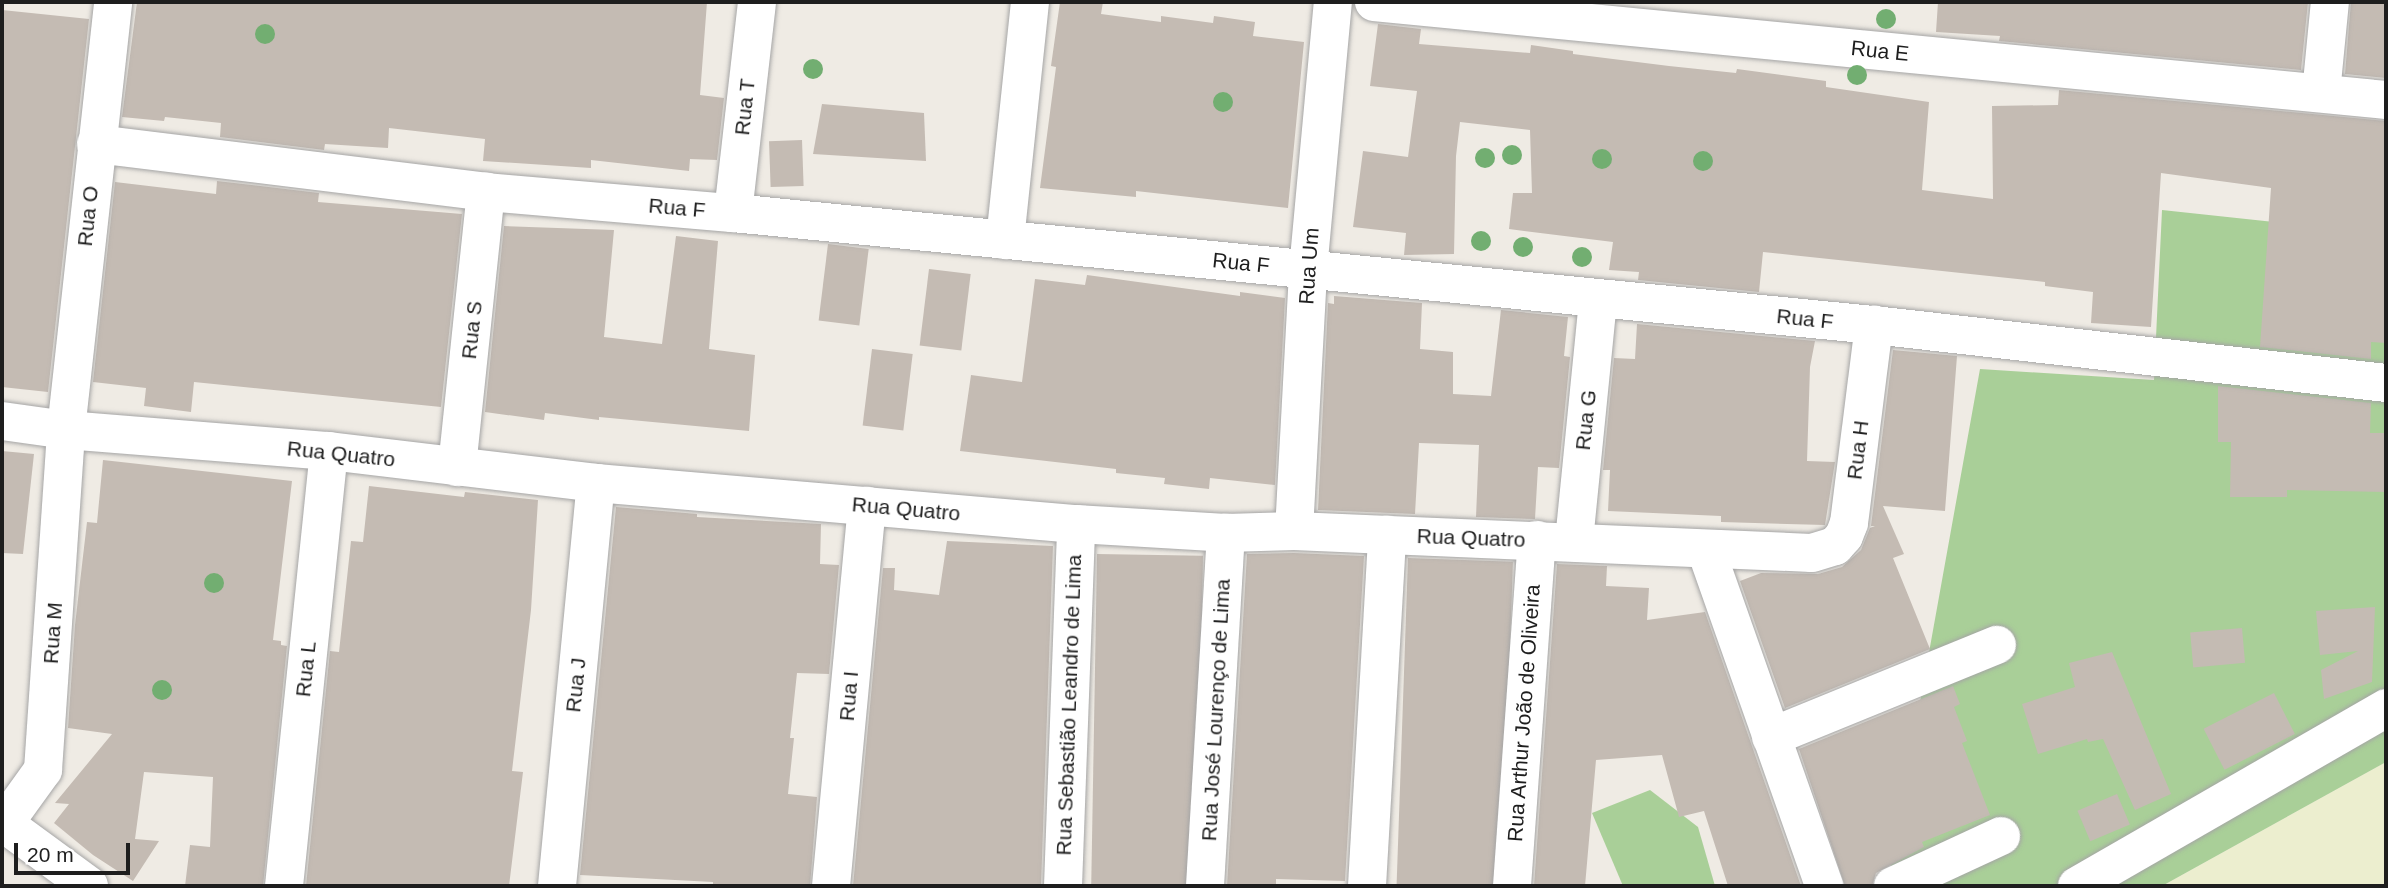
<!DOCTYPE html>
<meta charset="utf-8">
<style>
body{margin:0}
#map{position:relative;width:2388px;height:888px;overflow:hidden;background:#efebe4;font-family:Arial,sans-serif}
div>[style]{position:absolute}
.farmland>*{inset:0;background:#eceecf}
.forest>*{inset:0;background:#a9cf98}
.building>*{inset:0;background:#c4bbb3;transform-origin:0 0}
.roads{filter:drop-shadow(0 0 2px #a5a5a5) drop-shadow(0 0 2px #a5a5a5)}
.minor>*{height:38px;margin:-19px;padding:0 19px;transform-origin:19px;border-radius:19px;background:#fff}
.trees>*{width:20px;height:20px;margin:-10px;border-radius:50%;background:#72ae71}
span{translate:-50% -50%;white-space:nowrap;text-align:center;line-height:1.15;-webkit-text-stroke:7px #fff;paint-order:stroke}
.street-label{font-size:21px;color:#1e1e1e}
.frame{position:absolute;inset:0;border:4px solid #1e1e1e;pointer-events:none}
.scale{position:absolute;left:14px;top:843px;width:116px;height:32px;box-sizing:border-box;border:4px solid #1e1e1e;border-top:0;padding-left:9px;font-size:21px;line-height:24px;white-space:nowrap;color:#1e1e1e;-webkit-text-stroke:5px #fff;paint-order:stroke}
</style>
<div id="map">
<div class="farmland">
<div style="clip-path:polygon(2386px 762px,2386px 886px,2162px 886px)"></div>
</div>
<div class="forest">
<div style="clip-path:polygon(2162px 210px,2386px 234px,2386px 762px,2162px 886px,1887px 886px,1980px 369px,2154px 380px)"></div>
<div style="clip-path:polygon(1650px 790px,1698px 827px,1715px 886px,1623px 886px,1592px 813px)"></div>
</div>
<div class="building">
<div style="clip-path:polygon(137px 2px,707px 2px,700px 95px,724px 98px,717px 160px,690px 159px,689px 171px,591px 160px,591px 168px,483px 161px,485px 139px,389px 128px,388px 148px,325px 144px,324px 150px,220px 137px,221px 123px,165px 117px,164px 121px,122px 117px)"></div>
<div style="clip-path:polygon(1060px 2px,1103px 2px,1101px 14px,1161px 22px,1161px 16px,1213px 23px,1214px 16px,1255px 22px,1253px 36px,1304px 42px,1288px 208px,1136px 191px,1136px 197px,1040px 188px,1056px 67px,1051px 66px)"></div>
<div style="clip-path:polygon(1938px 2px,2308px 2px,2301px 70px,1999px 41px,2000px 36px,1936px 32px)"></div>
<div style="clip-path:polygon(2351px 2px,2386px 2px,2386px 78px,2345px 74px)"></div>
<div style="clip-path:polygon(2px 10px,89px 19px,48px 392px,2px 387px)"></div>
<div style="clip-path:polygon(1378px 24px,1421px 29px,1419px 44px,1530px 53px,1531px 45px,1573px 51px,1573px 54px,1669px 66px,1736px 73px,1737px 69px,1826px 81px,1826px 87px,1929px 102px,1922px 190px,1993px 199px,1992px 106px,2058px 105px,2059px 90px,2386px 121px,2386px 343px,2371px 342px,2371px 359px,2260px 347px,2271px 188px,2161px 173px,2151px 327px,2091px 323px,2093px 292px,2045px 286px,2045px 282px,1763px 252px,1759px 292px,1638px 280px,1639px 272px,1609px 270px,1613px 242px,1509px 229px,1513px 193px,1532px 193px,1530px 130px,1460px 122px,1456px 156px,1454px 254px,1404px 255px,1406px 233px,1353px 227px,1363px 151px,1408px 157px,1417px 91px,1370px 86px)"></div>
<div style="clip-path:polygon(822px 104px,924px 113px,926px 161px,813px 154px)"></div>
<div style="left:802px;top:140px;width:46px;height:33px;rotate:88deg"></div>
<div style="clip-path:polygon(217px 181px,319px 193px,318px 202px,462px 214px,441px 407px,194px 382px,191px 412px,144px 406px,146px 388px,93px 382px,115px 182px,216px 194px)"></div>
<div style="clip-path:polygon(504px 226px,614px 230px,604px 337px,662px 344px,676px 236px,718px 241px,709px 349px,755px 355px,749px 431px,599px 417px,599px 420px,545px 413px,544px 420px,485px 412px)"></div>
<div style="left:828px;top:244px;width:41px;height:77px;rotate:7deg"></div>
<div style="left:929px;top:269px;width:42px;height:77px;rotate:7deg"></div>
<div style="clip-path:polygon(1087px 275px,1240px 296px,1240px 292px,1285px 298px,1275px 485px,1210px 478px,1209px 489px,1164px 484px,1165px 478px,1116px 473px,1116px 469px,960px 451px,971px 375px,1022px 382px,1035px 279px,1085px 285px)"></div>
<div style="clip-path:polygon(1334px 296px,1422px 303px,1420px 349px,1453px 352px,1453px 394px,1491px 396px,1501px 310px,1568px 317px,1564px 356px,1570px 357px,1559px 468px,1538px 467px,1535px 519px,1476px 517px,1479px 445px,1419px 443px,1415px 514px,1318px 510px,1328px 303px,1334px 304px)"></div>
<div style="clip-path:polygon(1637px 324px,1815px 341px,1810px 367px,1807px 461px,1835px 462px,1825px 525px,1721px 522px,1721px 516px,1608px 511px,1610px 470px,1603px 470px,1614px 358px,1635px 359px)"></div>
<div style="left:872px;top:349px;width:41px;height:77px;rotate:7deg"></div>
<div style="clip-path:polygon(1893px 350px,1957px 356px,1945px 511px,1883px 506px,1904px 554px,1893px 558px,1930px 649px,1785px 708px,1740px 581px,1761px 573px,1818px 574px,1842px 567px,1861px 550px,1870px 528px,1875px 526px,1871px 526px)"></div>
<div style="clip-path:polygon(2218px 386px,2371px 403px,2370px 433px,2386px 433px,2386px 492px,2287px 490px,2287px 497px,2230px 497px,2231px 442px,2218px 442px)"></div>
<div style="clip-path:polygon(2px 451px,34px 454px,23px 554px,2px 553px)"></div>
<div style="clip-path:polygon(103px 460px,292px 481px,273px 640px,281px 641px,281px 645px,287px 646px,263px 886px,185px 886px,190px 845px,210px 847px,213px 777px,144px 772px,135px 839px,159px 841px,133px 881px,93px 855px,54px 823px,69px 804px,55px 803px,112px 734px,68px 728px,75px 625px,87px 522px,97px 523px)"></div>
<div style="clip-path:polygon(369px 486px,464px 497px,465px 492px,538px 500px,531px 610px,512px 771px,523px 772px,509px 886px,306px 886px,330px 651px,339px 652px,351px 541px,363px 542px)"></div>
<div style="clip-path:polygon(616px 507px,697px 514px,697px 517px,821px 524px,820px 564px,839px 565px,829px 674px,797px 673px,790px 738px,794px 738px,788px 794px,817px 797px,810px 886px,713px 886px,713px 882px,580px 875px)"></div>
<div style="clip-path:polygon(947px 541px,1053px 546px,1041px 886px,853px 886px,883px 568px,895px 568px,894px 590px,939px 595px)"></div>
<div style="clip-path:polygon(1294px 553px,1364px 556px,1345px 881px,1276px 879px,1276px 886px,1227px 886px,1247px 554px)"></div>
<div style="left:1097px;top:554px;width:106px;height:332px;rotate:1deg"></div>
<div style="left:1408px;top:558px;width:105px;height:329px;rotate:2deg"></div>
<div style="clip-path:polygon(1557px 564px,1607px 566px,1606px 586px,1649px 588px,1647px 620px,1705px 612px,1801px 886px,1728px 886px,1704px 811px,1679px 817px,1662px 755px,1596px 760px,1585px 886px,1534px 886px)"></div>
<div style="clip-path:polygon(2375px 607px,2372px 682px,2324px 699px,2321px 670px,2358px 651px,2320px 655px,2316px 611px)"></div>
<div style="left:2242px;top:628px;width:35px;height:52px;rotate:85deg"></div>
<div style="clip-path:polygon(2112px 652px,2171px 794px,2135px 810px,2103px 739px,2088px 742px,2087px 739px,2038px 754px,2022px 704px,2075px 687px,2069px 663px)"></div>
<div style="clip-path:polygon(1953px 686px,1960px 704px,1954px 707px,1967px 741px,1962px 743px,1990px 815px,1922px 842px,1924px 847px,1876px 873px,1872px 886px,1845px 886px,1799px 749px)"></div>
<div style="left:2274px;top:693px;width:46px;height:79px;rotate:63deg"></div>
<div style="left:2117px;top:794px;width:33px;height:43px;rotate:67deg"></div>
</div>
<div class="roads">
<div class="minor">
<div style="left:1374px;top:2px;width:1017px;rotate:5.53deg"></div>
<div style="left:2321px;top:93px;width:91px;rotate:-84.4deg"></div>
<div style="left:96px;top:144px;width:393px;rotate:7deg"></div>
<div style="left:486px;top:192px;width:248px;rotate:4.9deg"></div>
<div style="left:733px;top:213px;width:1146px;rotate:5.61deg"></div>
<div style="left:1874px;top:325px;width:515px;rotate:6.46deg"></div>
<div style="left:733px;top:213px;width:212px;rotate:-83.5deg"></div>
<div style="left:1005px;top:240px;width:239px;rotate:-84deg"></div>
<div style="left:2px;top:421px;width:65px;rotate:8deg"></div>
<div style="left:66px;top:430px;width:264px;rotate:4.6deg"></div>
<div style="left:329px;top:451px;width:269px;rotate:6.8deg"></div>
<div style="left:596px;top:483px;width:482px;rotate:4.9deg"></div>
<div style="left:1076px;top:524px;width:150px;rotate:3.4deg"></div>
<div style="left:1226px;top:533px;width:68px;rotate:-1.7deg"></div>
<div style="left:1294px;top:531px;width:518px;rotate:2.43deg"></div>
<div style="left:1812px;top:553px;width:24px;rotate:-17deg"></div>
<div style="left:1835px;top:546px;width:13px;rotate:-48deg"></div>
<div style="left:1844px;top:536px;width:14px;rotate:-69deg"></div>
<div style="left:1849px;top:523px;width:200px;rotate:-82.8deg"></div>
<div style="left:457px;top:467px;width:277px;rotate:-84deg"></div>
<div style="left:1294px;top:531px;width:261px;rotate:-86.9deg"></div>
<div style="left:1308px;top:270px;width:269px;rotate:-84.7deg"></div>
<div style="left:1574px;top:541px;width:243px;rotate:-84.3deg"></div>
<div style="left:1706px;top:550px;width:356px;rotate:70.6deg"></div>
<div style="left:1771px;top:737px;width:244px;rotate:-22.2deg"></div>
<div style="left:2px;top:822px;width:108px;rotate:36.3deg"></div>
<div style="left:4px;top:824px;width:67px;rotate:-54.2deg"></div>
<div style="left:43px;top:770px;width:341px;rotate:-86.1deg"></div>
<div style="left:66px;top:430px;width:431px;rotate:-83.7deg"></div>
<div style="left:284px;top:886px;width:437px;rotate:-84.1deg"></div>
<div style="left:557px;top:886px;width:405px;rotate:-84.5deg"></div>
<div style="left:831px;top:886px;width:382px;rotate:-84.6deg"></div>
<div style="left:1063px;top:886px;width:362px;rotate:-87.9deg"></div>
<div style="left:1205px;top:886px;width:354px;rotate:-86.6deg"></div>
<div style="left:1367px;top:886px;width:352px;rotate:-86.7deg"></div>
<div style="left:1512px;top:886px;width:347px;rotate:-85.9deg"></div>
<div style="left:1893px;top:886px;width:119px;rotate:-24.8deg"></div>
<div style="left:2077px;top:886px;width:357px;rotate:-29.9deg"></div>
</div>
</div>
<div class="trees">
<div style="left:1886px;top:19px"></div>
<div style="left:265px;top:34px"></div>
<div style="left:813px;top:69px"></div>
<div style="left:1857px;top:75px"></div>
<div style="left:1223px;top:102px"></div>
<div style="left:1512px;top:155px"></div>
<div style="left:1485px;top:158px"></div>
<div style="left:1602px;top:159px"></div>
<div style="left:1703px;top:161px"></div>
<div style="left:1481px;top:241px"></div>
<div style="left:1523px;top:247px"></div>
<div style="left:1582px;top:257px"></div>
<div style="left:214px;top:583px"></div>
<div style="left:162px;top:690px"></div>
</div>
<div class="street-label">
<span style="left:1880px;top:51px;rotate:6deg">Rua E</span>
<span style="left:745px;top:107px;rotate:-84deg">Rua T</span>
<span style="left:677px;top:208px;rotate:5deg">Rua F</span>
<span style="left:88px;top:216px;rotate:-84deg">Rua O</span>
<span style="left:1241px;top:263px;rotate:6deg">Rua F</span>
<span style="left:1309px;top:266px;rotate:-86deg">Rua Um</span>
<span style="left:1805px;top:319px;rotate:6deg">Rua F</span>
<span style="left:472px;top:330px;rotate:-84deg">Rua S</span>
<span style="left:1586px;top:420px;rotate:-84deg">Rua G</span>
<span style="left:1858px;top:450px;rotate:-83deg">Rua H</span>
<span style="left:341px;top:454px;rotate:6deg">Rua Quatro</span>
<span style="left:906px;top:509px;rotate:5deg">Rua Quatro</span>
<span style="left:1471px;top:538px;rotate:2deg">Rua Quatro</span>
<span style="left:53px;top:633px;rotate:-86deg">Rua M</span>
<span style="left:306px;top:669px;rotate:-84deg">Rua L</span>
<span style="left:576px;top:685px;rotate:-84deg">Rua J</span>
<span style="left:849px;top:696px;rotate:-85deg">Rua I</span>
<span style="left:1069px;top:705px;rotate:-88deg">Rua Sebastião Leandro de Lima</span>
<span style="left:1216px;top:710px;rotate:-87deg">Rua José Lourenço de Lima</span>
<span style="left:1524px;top:713px;rotate:-86deg">Rua Arthur João de Oliveira</span>
</div>
<div class="frame"></div>
<div class="scale">20 m</div>
</div>
